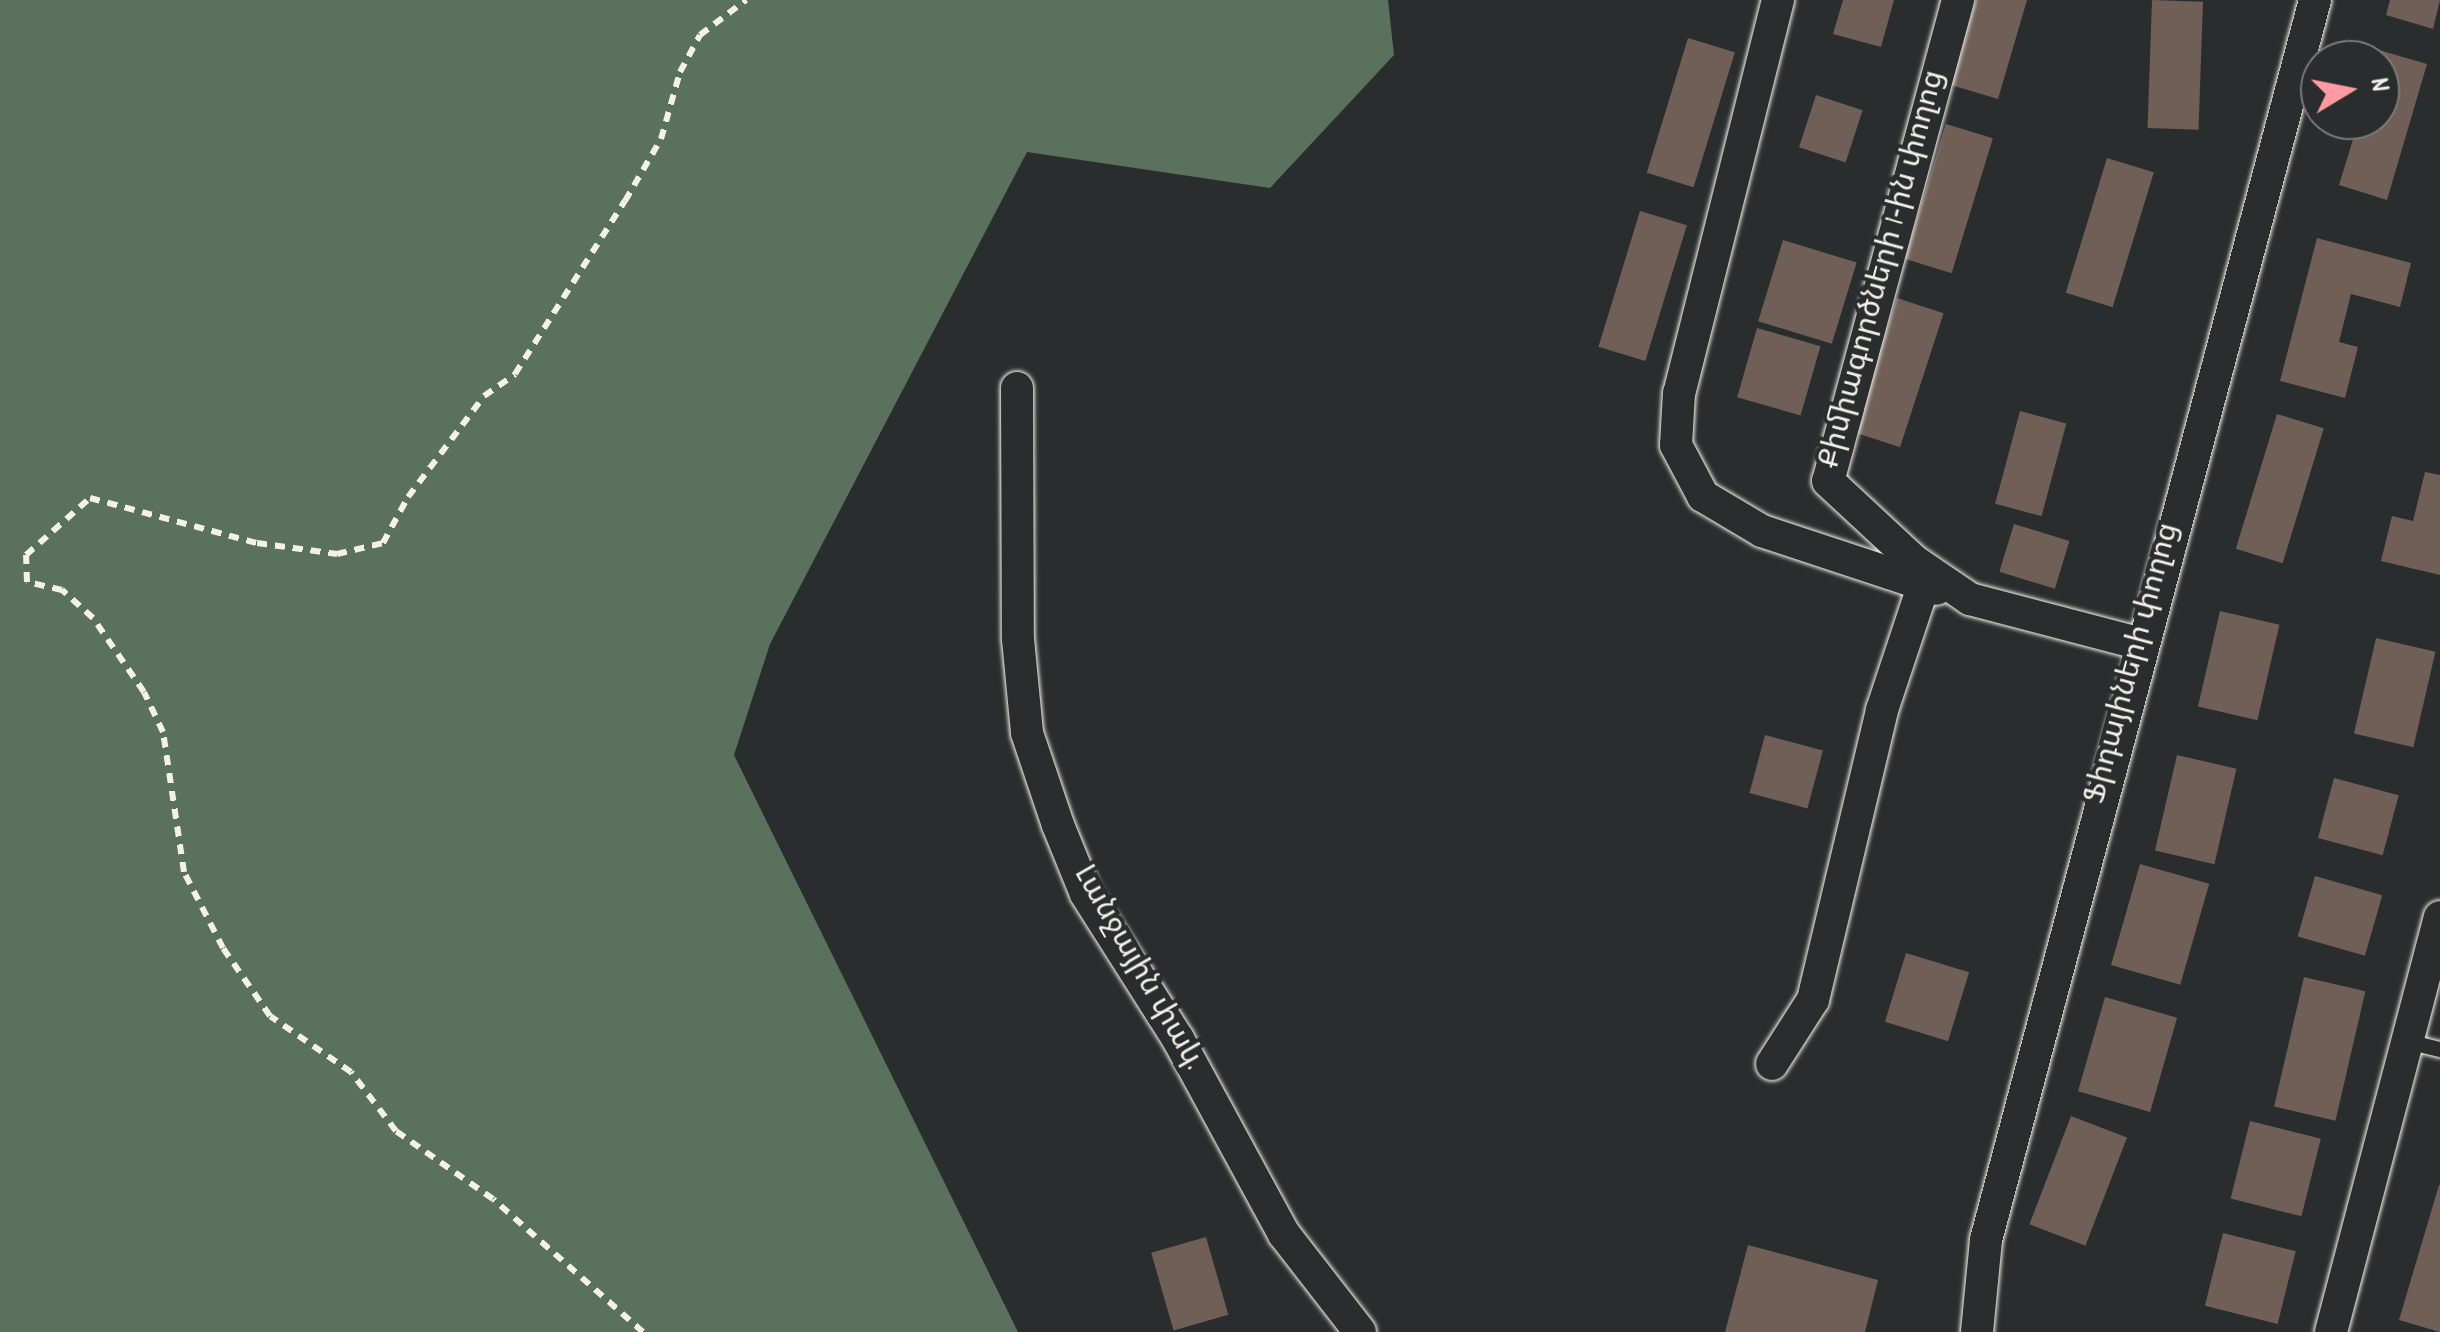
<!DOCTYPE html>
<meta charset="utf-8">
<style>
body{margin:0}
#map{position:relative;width:2440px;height:1332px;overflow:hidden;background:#2a2d2e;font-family:Dekko,"Noto Sans Armenian",sans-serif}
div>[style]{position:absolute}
.green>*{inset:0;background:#5a715d}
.building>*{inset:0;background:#6f5f56;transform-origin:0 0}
.path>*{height:6px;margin-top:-3px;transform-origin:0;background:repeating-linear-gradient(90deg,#f4f1e8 0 10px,transparent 0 18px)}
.roads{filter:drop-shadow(0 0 2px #f4f1e8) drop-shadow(0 0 2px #f4f1e8)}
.service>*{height:15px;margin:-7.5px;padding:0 7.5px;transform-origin:7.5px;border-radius:7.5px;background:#2a2d2e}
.minor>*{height:32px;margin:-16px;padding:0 16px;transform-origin:16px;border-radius:16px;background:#2a2d2e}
span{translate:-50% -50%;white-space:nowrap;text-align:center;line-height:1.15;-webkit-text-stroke:8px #2a2d2e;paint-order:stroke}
.street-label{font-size:30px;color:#f4f1e8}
.north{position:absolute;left:2300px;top:40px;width:100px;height:100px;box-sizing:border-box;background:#2a2d2e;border:2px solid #7b7b78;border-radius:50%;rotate:80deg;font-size:28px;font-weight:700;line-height:40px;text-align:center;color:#f4f1e8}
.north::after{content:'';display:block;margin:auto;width:35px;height:45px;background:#ff9aa2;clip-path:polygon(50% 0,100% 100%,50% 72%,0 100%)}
</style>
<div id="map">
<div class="green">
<div style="clip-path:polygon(0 0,1388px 0,1394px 55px,1270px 188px,1027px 152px,770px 644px,734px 755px,1018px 1332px,0 1332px)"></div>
</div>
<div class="building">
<div style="clip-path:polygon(1843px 0,1894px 0,1881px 47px,1833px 34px)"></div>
<div style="clip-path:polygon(1976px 0,2027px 0,1998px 99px,1951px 85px)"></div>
<div style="left:2152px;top:0;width:51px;height:128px;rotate:2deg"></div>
<div style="clip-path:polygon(2390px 0,2440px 0,2433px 29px,2386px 15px)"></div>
<div style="left:1688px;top:38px;width:49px;height:141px;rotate:17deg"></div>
<div style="clip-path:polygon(2379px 50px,2427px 64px,2387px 200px,2339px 185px,2359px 120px,2380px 120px)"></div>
<div style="left:1816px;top:95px;width:49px;height:55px;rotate:18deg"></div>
<div style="left:1946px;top:124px;width:49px;height:141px;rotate:17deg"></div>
<div style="left:2107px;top:158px;width:49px;height:141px;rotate:17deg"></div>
<div style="left:1640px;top:211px;width:49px;height:142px;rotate:17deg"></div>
<div style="clip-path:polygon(2317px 238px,2411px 263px,2400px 307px,2351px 294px,2339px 342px,2358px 347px,2345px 398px,2280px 381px)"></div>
<div style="left:1783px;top:240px;width:77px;height:85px;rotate:17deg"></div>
<div style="left:1897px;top:298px;width:49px;height:141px;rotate:18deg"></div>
<div style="left:1757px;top:328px;width:66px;height:72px;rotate:16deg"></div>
<div style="left:2020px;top:411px;width:48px;height:96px;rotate:15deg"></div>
<div style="left:2277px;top:414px;width:49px;height:141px;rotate:17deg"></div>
<div style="clip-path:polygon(2425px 472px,2440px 475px,2440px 575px,2381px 561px,2392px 516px,2413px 521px)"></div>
<div style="left:2014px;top:524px;width:58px;height:50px;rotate:17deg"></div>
<div style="left:2220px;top:611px;width:61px;height:98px;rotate:13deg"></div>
<div style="left:2376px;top:638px;width:61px;height:98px;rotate:13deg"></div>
<div style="left:1765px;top:735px;width:60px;height:60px;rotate:15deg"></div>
<div style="left:2177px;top:755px;width:61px;height:98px;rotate:13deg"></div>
<div style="left:2334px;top:778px;width:67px;height:62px;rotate:15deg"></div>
<div style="left:2140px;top:864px;width:72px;height:105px;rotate:16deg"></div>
<div style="left:2315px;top:876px;width:70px;height:63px;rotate:16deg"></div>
<div style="left:1906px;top:953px;width:66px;height:72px;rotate:17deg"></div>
<div style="left:2304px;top:977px;width:63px;height:133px;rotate:13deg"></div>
<div style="left:2105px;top:997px;width:75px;height:98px;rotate:16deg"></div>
<div style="left:2071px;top:1116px;width:60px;height:116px;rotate:21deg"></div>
<div style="left:2250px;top:1121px;width:73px;height:80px;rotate:14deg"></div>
<div style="clip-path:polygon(2439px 1185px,2440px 1185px,2440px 1332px,2399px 1320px)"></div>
<div style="left:2223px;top:1233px;width:75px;height:75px;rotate:14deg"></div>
<div style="left:1206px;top:1237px;width:81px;height:57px;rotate:74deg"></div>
<div style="clip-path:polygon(1748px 1245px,1878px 1280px,1865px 1332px,1725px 1332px)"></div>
</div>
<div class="path">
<div style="left:643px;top:1332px;width:200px;rotate:-138.4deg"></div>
<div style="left:493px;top:1199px;width:118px;rotate:-145deg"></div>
<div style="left:396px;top:1131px;width:74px;rotate:-127.3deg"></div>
<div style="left:351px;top:1072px;width:98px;rotate:-145.3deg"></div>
<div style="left:270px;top:1016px;width:83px;rotate:-124.7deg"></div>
<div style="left:223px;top:948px;width:85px;rotate:-117.2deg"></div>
<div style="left:184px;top:872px;width:142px;rotate:-98.5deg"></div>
<div style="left:163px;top:732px;width:44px;rotate:-115.4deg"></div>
<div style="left:144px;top:692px;width:90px;rotate:-124.6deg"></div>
<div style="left:93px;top:618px;width:42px;rotate:-137.9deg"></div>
<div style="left:62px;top:590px;width:36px;rotate:-167deg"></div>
<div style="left:27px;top:582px;width:27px;rotate:-92deg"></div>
<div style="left:26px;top:555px;width:86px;rotate:-41.7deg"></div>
<div style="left:90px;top:498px;width:173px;rotate:15.1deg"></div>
<div style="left:257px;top:543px;width:81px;rotate:7.8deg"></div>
<div style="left:337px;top:554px;width:47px;rotate:-13.4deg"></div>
<div style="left:383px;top:543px;width:52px;rotate:-61.5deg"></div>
<div style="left:408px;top:497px;width:126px;rotate:-53deg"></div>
<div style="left:484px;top:396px;width:38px;rotate:-35deg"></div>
<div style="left:515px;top:374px;width:205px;rotate:-57.6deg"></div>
<div style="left:625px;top:201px;width:72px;rotate:-59.9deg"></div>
<div style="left:661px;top:139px;width:70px;rotate:-74.2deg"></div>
<div style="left:680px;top:72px;width:42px;rotate:-61.6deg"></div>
<div style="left:700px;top:35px;width:58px;rotate:-37.3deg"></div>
</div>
<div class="roads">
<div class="service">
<div style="left:2407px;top:1041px;width:34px;rotate:14deg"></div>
</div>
<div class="minor">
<div style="left:1778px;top:0;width:405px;rotate:104.1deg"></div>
<div style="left:1679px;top:393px;width:52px;rotate:93.3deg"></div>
<div style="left:1676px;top:445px;width:58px;rotate:62.1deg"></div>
<div style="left:1703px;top:496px;width:69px;rotate:30.7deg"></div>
<div style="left:1762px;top:531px;width:184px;rotate:18.3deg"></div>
<div style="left:1958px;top:0;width:498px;rotate:105.1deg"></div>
<div style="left:1828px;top:481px;width:117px;rotate:42.9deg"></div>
<div style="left:1914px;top:561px;width:68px;rotate:34.2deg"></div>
<div style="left:1970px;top:599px;width:177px;rotate:14.7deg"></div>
<div style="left:1017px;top:388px;width:251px;rotate:89.8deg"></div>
<div style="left:1018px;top:639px;width:94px;rotate:84.5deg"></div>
<div style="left:1027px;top:733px;width:97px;rotate:71.4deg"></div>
<div style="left:1058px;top:825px;width:74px;rotate:67.9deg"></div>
<div style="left:1086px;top:894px;width:172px;rotate:57.6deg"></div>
<div style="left:1178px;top:1039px;width:222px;rotate:61.5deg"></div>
<div style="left:1284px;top:1234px;width:124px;rotate:52.2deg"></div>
<div style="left:1772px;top:1064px;width:76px;rotate:-57.4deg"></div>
<div style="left:1813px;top:1000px;width:298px;rotate:-76.6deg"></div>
<div style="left:1882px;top:710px;width:133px;rotate:-71.6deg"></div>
<div style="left:1977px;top:1332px;width:92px;rotate:-84.4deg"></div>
<div style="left:1986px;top:1240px;width:1283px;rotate:-75.14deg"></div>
<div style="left:2331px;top:1332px;width:429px;rotate:-75.3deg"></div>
</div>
</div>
<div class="street-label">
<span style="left:1885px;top:270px;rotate:-75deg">Քիմիագործների 1-ին փողոց</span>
<span style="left:2135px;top:664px;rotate:-75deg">Ֆիդայիների փողոց</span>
<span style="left:1136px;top:969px;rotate:60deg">Լանջային փակ.</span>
</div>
<div class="north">N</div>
</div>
